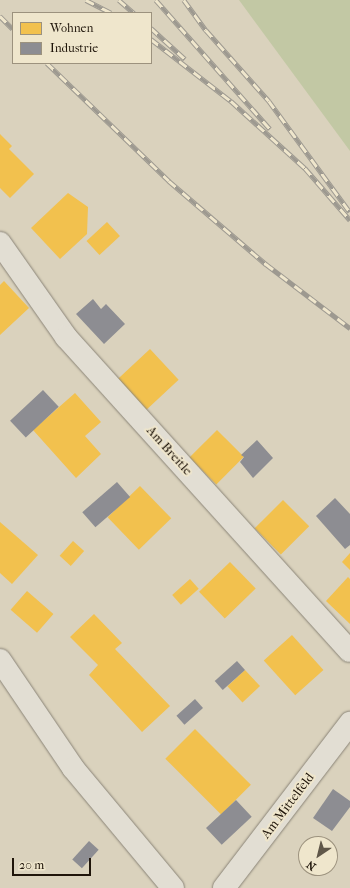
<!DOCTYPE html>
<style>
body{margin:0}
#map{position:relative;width:350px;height:888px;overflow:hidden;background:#dad2bd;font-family:"IM FELL French Canon",serif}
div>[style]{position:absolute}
.green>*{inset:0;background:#c2c8a4}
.homes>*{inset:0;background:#f2c14e;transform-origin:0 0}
.industry>*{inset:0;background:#8d8d92;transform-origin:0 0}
.roads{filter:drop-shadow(0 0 1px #8a8477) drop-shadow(0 0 1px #8a8477)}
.minor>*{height:22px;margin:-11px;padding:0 11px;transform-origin:11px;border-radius:11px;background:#e2ded3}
.rail>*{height:4.5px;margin-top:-2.25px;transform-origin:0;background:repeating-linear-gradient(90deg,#efe6cc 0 9px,#9d9990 0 18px);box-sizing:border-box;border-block:1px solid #9d9990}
span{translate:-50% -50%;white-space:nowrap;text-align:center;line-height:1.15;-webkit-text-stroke:4px #efe6cc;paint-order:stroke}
.street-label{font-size:13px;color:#1f150a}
.legend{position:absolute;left:12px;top:12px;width:140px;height:52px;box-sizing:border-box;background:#efe6cc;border:1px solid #9c927e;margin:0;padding:5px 7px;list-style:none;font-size:12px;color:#1f150a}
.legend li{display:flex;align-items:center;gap:8px;height:20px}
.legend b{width:20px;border:1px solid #9c927e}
.north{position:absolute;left:298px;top:836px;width:40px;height:40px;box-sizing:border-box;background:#efe6cc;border:1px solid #9c927e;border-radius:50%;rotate:215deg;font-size:11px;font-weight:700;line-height:16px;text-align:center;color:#1f150a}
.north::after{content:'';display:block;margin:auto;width:14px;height:18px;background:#605749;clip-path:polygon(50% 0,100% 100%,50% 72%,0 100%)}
.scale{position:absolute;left:12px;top:858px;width:79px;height:18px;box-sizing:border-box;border:2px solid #1f150a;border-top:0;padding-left:5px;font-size:12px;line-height:14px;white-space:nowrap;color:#1f150a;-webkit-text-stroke:3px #efe6cc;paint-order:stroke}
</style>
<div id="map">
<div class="green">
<div style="clip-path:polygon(239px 0,350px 0,350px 151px)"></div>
</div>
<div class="homes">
<div style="clip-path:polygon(0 134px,12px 146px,9px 149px,34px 174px,10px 198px,0 188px)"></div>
<div style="clip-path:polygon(68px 193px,88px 207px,87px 234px,60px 259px,31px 228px)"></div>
<div style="left:107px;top:222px;width:19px;height:28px;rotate:47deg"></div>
<div style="clip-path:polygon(4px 281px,29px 308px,0 335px,0 285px)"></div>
<div style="left:150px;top:349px;width:42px;height:44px;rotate:47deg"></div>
<div style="clip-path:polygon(75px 393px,101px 422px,85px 436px,101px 454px,76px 478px,33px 430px)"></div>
<div style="left:217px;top:430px;width:38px;height:39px;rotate:45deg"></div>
<div style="left:140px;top:486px;width:45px;height:45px;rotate:46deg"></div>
<div style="left:283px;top:500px;width:37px;height:40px;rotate:45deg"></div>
<div style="clip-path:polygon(0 522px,38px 555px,12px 584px,0 573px)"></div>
<div style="left:73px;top:541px;width:15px;height:20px;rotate:42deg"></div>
<div style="clip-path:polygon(350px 553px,350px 570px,342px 562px)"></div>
<div style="left:230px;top:562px;width:37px;height:43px;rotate:46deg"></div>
<div style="clip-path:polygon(348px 577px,350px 579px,350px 624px,326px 601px)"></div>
<div style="left:190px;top:579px;width:13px;height:24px;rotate:48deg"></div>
<div style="left:27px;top:591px;width:35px;height:25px;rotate:41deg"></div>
<div style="clip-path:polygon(94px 614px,122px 643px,115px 649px,170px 706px,142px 732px,89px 675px,98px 665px,70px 637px)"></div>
<div style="left:292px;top:635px;width:47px;height:38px;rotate:48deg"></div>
<div style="left:245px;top:670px;width:22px;height:24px;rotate:47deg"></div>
<div style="left:195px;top:729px;width:79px;height:42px;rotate:45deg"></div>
</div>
<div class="industry">
<div style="clip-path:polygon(93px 299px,101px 309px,106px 304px,125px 324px,104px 344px,76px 314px)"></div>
<div style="left:43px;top:390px;width:23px;height:45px;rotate:47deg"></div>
<div style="clip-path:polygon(257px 440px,273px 458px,253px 478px,240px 462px,244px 457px,241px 455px)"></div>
<div style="left:117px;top:482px;width:20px;height:46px;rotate:49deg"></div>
<div style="clip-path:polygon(335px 498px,350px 514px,350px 545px,345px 549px,316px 516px)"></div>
<div style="left:237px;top:661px;width:12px;height:30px;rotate:48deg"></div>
<div style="left:195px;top:699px;width:12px;height:25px;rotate:48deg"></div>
<div style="clip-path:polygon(333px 789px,350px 801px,350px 807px,332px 831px,313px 818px)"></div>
<div style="left:236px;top:800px;width:23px;height:41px;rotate:47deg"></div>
<div style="left:89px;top:841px;width:13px;height:25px;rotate:42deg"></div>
</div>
<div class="roads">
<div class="minor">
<div style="left:0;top:243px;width:115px;rotate:54.9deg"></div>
<div style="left:66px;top:337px;width:423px;rotate:47.9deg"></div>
<div style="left:0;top:660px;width:130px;rotate:55.9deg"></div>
<div style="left:73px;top:768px;width:156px;rotate:50.2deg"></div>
<div style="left:224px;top:888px;width:208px;rotate:-52.6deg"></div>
</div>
</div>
<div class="rail">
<div style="left:86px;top:0;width:28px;rotate:27deg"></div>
<div style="left:119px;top:0;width:20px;rotate:41deg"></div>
<div style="left:156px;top:0;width:172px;rotate:48.5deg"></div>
<div style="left:184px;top:0;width:37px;rotate:54deg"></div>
<div style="left:206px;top:30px;width:95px;rotate:48.4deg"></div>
<div style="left:269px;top:101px;width:137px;rotate:53.9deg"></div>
<div style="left:0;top:16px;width:18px;rotate:45deg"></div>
<div style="left:151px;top:28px;width:46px;rotate:42.4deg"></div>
<div style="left:151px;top:39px;width:101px;rotate:37.8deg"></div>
<div style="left:231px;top:101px;width:100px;rotate:42.2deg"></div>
<div style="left:305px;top:168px;width:69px;rotate:49.1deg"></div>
<div style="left:47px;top:63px;width:170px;rotate:44deg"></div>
<div style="left:169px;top:181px;width:128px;rotate:40.6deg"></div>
<div style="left:266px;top:264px;width:106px;rotate:37.3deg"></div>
</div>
<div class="street-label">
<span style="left:169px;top:451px;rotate:48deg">Am Breitle</span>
<span style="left:288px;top:806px;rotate:-53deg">Am Mittelfeld</span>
</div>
<ul class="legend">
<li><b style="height:11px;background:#f2c14e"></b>Wohnen</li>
<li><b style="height:11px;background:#8d8d92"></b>Industrie</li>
</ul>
<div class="north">N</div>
<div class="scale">20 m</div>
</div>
